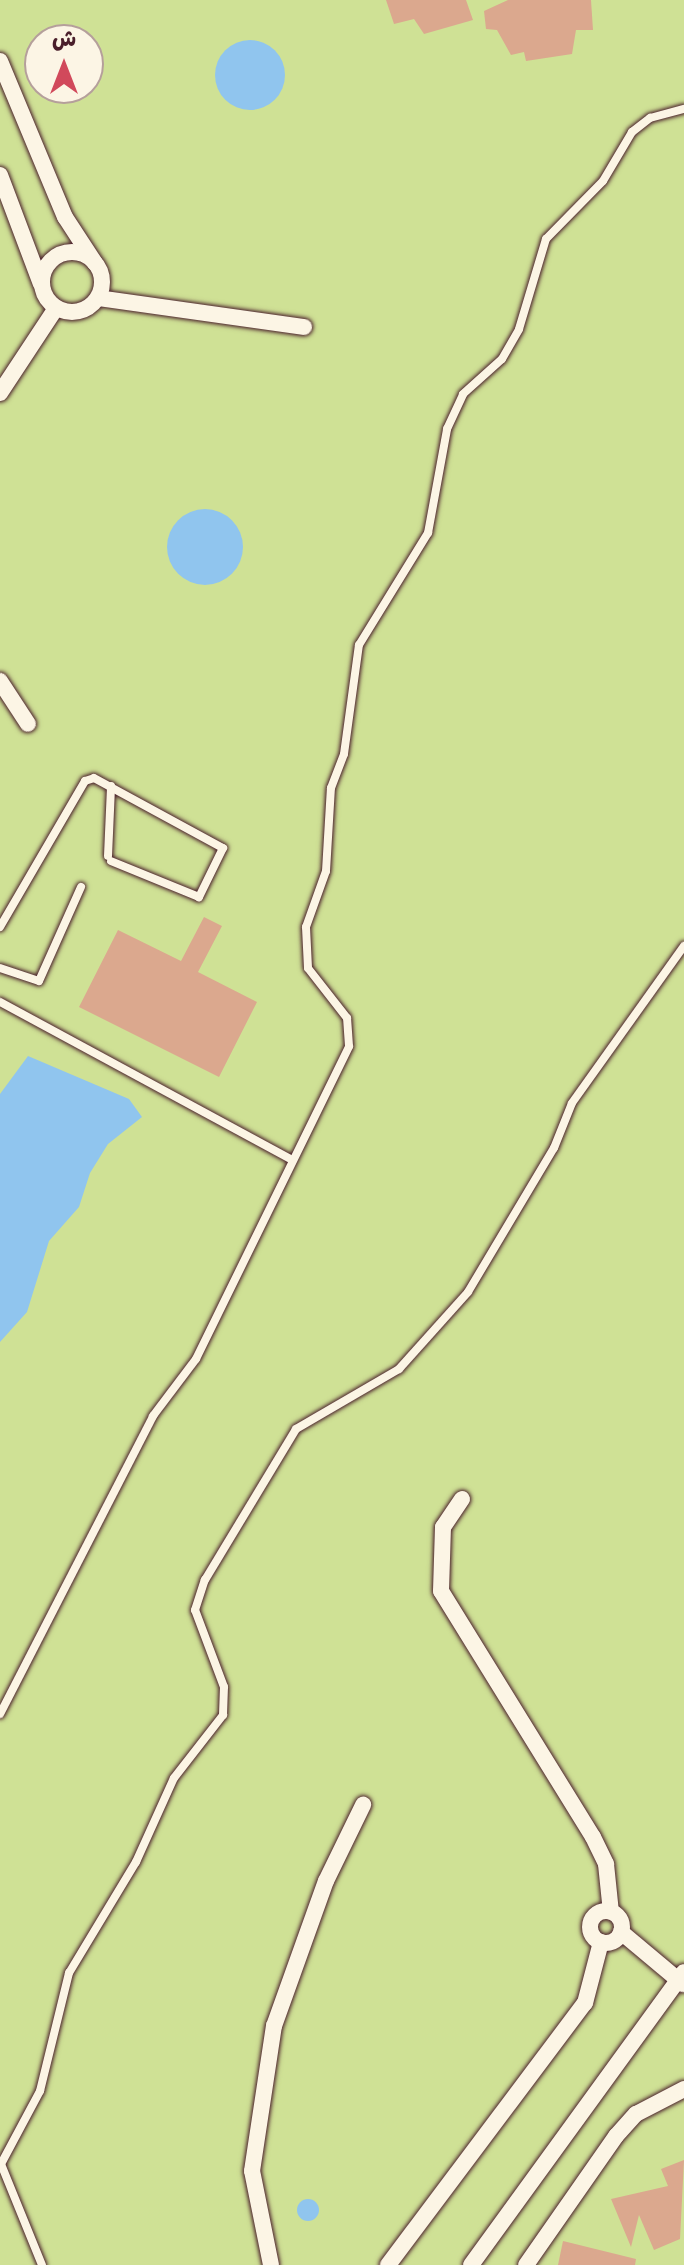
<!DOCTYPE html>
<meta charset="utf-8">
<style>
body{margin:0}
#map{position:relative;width:684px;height:2265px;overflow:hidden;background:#f2decb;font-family:Dekko,"Playpen Sans Arabic",sans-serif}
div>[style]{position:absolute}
.green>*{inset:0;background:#cfe195}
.water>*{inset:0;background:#90c5ee}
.round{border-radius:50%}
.building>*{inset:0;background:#dba88e}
.roads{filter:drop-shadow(0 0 2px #4a1f2b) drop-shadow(0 0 2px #4a1f2b)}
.service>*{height:8px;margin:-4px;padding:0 4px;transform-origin:4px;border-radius:4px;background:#fcf5e5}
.minor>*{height:16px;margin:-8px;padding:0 8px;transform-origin:8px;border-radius:8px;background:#fcf5e5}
.minor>.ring{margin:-8px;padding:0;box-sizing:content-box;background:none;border:16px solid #fcf5e5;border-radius:50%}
span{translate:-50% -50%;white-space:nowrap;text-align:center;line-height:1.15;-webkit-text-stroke:6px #fcf5e5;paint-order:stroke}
.north{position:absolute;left:24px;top:24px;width:80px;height:80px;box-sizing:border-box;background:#fcf5e5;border:2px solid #b59f9b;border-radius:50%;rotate:0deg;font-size:22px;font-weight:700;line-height:32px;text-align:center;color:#4a1f2b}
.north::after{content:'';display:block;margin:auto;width:28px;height:36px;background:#d1495b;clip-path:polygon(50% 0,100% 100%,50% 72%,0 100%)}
</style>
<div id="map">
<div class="green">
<div style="clip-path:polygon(evenodd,0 0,684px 0,684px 2265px,0 2265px,0 0,40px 40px,88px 40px,88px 88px,40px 88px,40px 40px)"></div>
</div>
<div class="water">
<div class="round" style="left:215px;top:40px;width:70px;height:70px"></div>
<div class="round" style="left:167px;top:509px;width:76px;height:76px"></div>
<div style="clip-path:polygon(28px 1056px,129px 1099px,142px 1117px,108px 1144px,90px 1173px,79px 1207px,49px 1241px,27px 1312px,0 1342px,0 1094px)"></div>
<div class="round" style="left:297px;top:2199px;width:22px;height:22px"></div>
</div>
<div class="building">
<div style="clip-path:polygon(386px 0,466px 0,473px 20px,424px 34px,414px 19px,394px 24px)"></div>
<div style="clip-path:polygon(508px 0,591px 0,593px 30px,576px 30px,572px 54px,526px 61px,524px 52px,511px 55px,497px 30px,486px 29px,484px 11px)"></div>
<div style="clip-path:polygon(204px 917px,222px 926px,198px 972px,257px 1002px,219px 1077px,79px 1007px,118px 930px,181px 961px)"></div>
<div style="clip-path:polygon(684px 2160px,680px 2239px,654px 2250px,639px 2215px,631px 2247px,611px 2199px,668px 2186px,661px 2169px)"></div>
<div style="clip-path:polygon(563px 2241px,636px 2259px,635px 2265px,558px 2265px)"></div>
</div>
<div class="roads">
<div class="service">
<div style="left:108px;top:856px;width:70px;rotate:-87.5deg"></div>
<div style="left:0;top:927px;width:169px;rotate:-59.8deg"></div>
<div style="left:85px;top:781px;width:9px;rotate:-18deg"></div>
<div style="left:94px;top:778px;width:147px;rotate:28.5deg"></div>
<div style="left:223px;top:848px;width:55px;rotate:116.1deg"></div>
<div style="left:199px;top:897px;width:95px;rotate:-157.8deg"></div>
<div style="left:0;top:968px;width:41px;rotate:18.4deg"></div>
<div style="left:39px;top:981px;width:103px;rotate:-65.9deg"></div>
<div style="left:0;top:1002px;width:332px;rotate:28.4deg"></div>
<div style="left:0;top:1714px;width:335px;rotate:-62.8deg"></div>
<div style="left:153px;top:1416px;width:71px;rotate:-53deg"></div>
<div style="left:196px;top:1359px;width:348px;rotate:-63.9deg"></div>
<div style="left:349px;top:1046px;width:28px;rotate:-94deg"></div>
<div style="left:347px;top:1018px;width:63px;rotate:-128deg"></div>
<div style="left:308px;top:968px;width:41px;rotate:-92.8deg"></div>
<div style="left:306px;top:927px;width:59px;rotate:-70.3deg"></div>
<div style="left:326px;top:871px;width:83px;rotate:-86.6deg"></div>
<div style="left:331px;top:788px;width:36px;rotate:-69deg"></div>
<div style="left:344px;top:754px;width:110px;rotate:-82.2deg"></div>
<div style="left:359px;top:645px;width:132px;rotate:-58.4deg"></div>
<div style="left:428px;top:533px;width:106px;rotate:-79.6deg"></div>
<div style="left:447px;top:429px;width:38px;rotate:-65deg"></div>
<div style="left:463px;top:394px;width:52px;rotate:-41.9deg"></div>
<div style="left:502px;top:359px;width:34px;rotate:-60deg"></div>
<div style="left:519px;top:329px;width:94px;rotate:-73.3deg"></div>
<div style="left:546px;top:239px;width:81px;rotate:-45.5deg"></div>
<div style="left:603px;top:181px;width:57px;rotate:-59.4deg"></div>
<div style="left:632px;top:132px;width:23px;rotate:-38deg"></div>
<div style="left:650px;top:118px;width:35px;rotate:-15deg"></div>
<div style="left:42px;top:2265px;width:109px;rotate:-112.1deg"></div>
<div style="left:1px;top:2164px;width:83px;rotate:-61.9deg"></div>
<div style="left:40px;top:2091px;width:122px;rotate:-76.2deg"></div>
<div style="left:69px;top:1973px;width:130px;rotate:-58.9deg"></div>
<div style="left:136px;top:1862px;width:92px;rotate:-65.7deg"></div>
<div style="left:174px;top:1778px;width:80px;rotate:-52.1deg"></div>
<div style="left:223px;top:1715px;width:28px;rotate:-88deg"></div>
<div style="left:224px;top:1687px;width:82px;rotate:-110.6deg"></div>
<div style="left:195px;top:1610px;width:32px;rotate:-72deg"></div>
<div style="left:205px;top:1580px;width:176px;rotate:-58.9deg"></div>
<div style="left:296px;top:1429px;width:119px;rotate:-30.2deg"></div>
<div style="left:399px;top:1369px;width:103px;rotate:-48.1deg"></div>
<div style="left:468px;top:1292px;width:168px;rotate:-59.2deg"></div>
<div style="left:554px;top:1148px;width:48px;rotate:-68.2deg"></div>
<div style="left:572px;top:1103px;width:193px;rotate:-54.5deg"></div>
</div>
<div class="minor">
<div style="left:0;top:61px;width:169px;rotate:67.4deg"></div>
<div style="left:65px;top:217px;width:55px;rotate:56.9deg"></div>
<div style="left:0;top:175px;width:116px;rotate:69.4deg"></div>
<div class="ring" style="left:42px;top:252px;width:44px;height:44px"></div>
<div style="left:98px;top:298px;width:208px;rotate:8deg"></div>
<div style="left:0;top:393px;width:102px;rotate:-56.6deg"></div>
<div style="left:0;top:681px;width:51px;rotate:56.9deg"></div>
<div style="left:462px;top:1499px;width:34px;rotate:124deg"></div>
<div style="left:443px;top:1527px;width:64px;rotate:91.8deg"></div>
<div style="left:441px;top:1591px;width:289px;rotate:58.3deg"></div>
<div style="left:593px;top:1837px;width:30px;rotate:64deg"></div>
<div style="left:606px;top:1864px;width:48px;rotate:84.1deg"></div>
<div class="ring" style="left:590px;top:1911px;width:16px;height:16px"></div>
<div style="left:621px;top:1932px;width:81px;rotate:40deg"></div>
<div style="left:271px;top:2265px;width:96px;rotate:-101.4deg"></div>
<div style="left:252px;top:2171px;width:147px;rotate:-81.4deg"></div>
<div style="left:274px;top:2026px;width:154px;rotate:-70.3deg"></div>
<div style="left:326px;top:1881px;width:85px;rotate:-64deg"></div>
<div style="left:388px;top:2265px;width:328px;rotate:-53.1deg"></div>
<div style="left:585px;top:2003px;width:63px;rotate:-75.3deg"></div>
<div style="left:471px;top:2265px;width:362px;rotate:-54deg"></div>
<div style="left:526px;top:2265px;width:157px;rotate:-55.1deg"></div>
<div style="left:616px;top:2136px;width:30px;rotate:-48deg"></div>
<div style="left:636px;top:2114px;width:54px;rotate:-27.5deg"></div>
</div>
</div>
<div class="north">ش</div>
</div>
